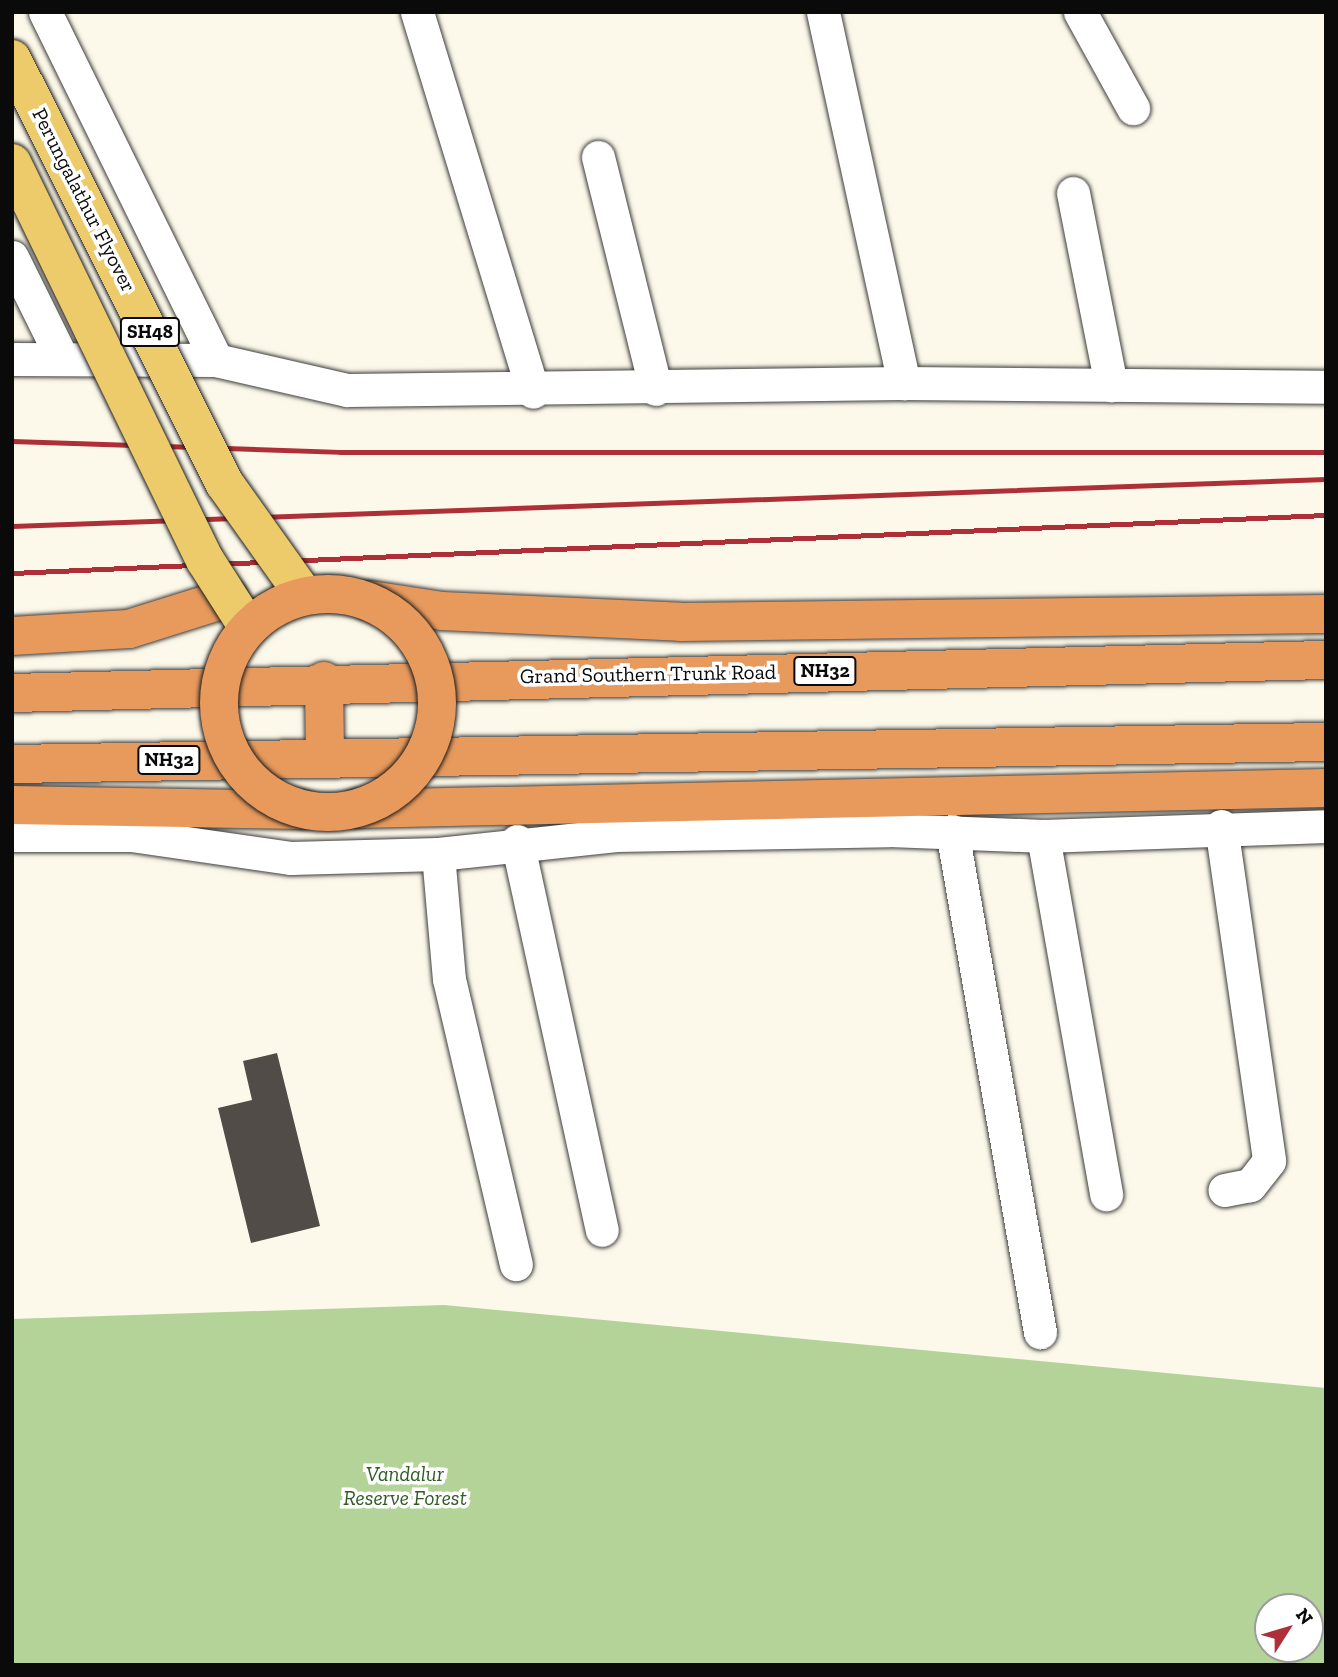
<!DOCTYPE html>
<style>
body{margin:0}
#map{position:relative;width:1338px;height:1677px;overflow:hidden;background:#fdf9ea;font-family:"Zilla Slab",serif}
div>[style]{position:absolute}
.forest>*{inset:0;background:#b3d398}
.building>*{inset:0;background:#524c48}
.roads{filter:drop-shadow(0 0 2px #3d3d3d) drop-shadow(0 0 2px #3d3d3d)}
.minor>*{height:33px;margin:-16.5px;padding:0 16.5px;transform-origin:16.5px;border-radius:16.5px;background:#fff}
.highway>*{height:38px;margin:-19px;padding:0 19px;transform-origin:19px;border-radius:19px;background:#e89a5d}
.rail>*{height:5px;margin:-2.5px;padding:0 2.5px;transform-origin:2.5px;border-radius:2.5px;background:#ae2f37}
.bridges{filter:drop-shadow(0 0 2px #1b1b1b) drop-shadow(0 0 2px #1b1b1b)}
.major-bridge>*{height:38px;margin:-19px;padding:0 19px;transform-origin:19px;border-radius:19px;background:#edcb6a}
.highway-bridge>*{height:38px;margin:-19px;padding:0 19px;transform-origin:19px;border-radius:19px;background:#e89a5d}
.highway-bridge>.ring{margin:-19px;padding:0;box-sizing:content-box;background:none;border:38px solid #e89a5d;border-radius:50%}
span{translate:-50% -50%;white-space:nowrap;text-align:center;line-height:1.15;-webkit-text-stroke:7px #fff;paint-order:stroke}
.shield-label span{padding:2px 5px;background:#fff;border:2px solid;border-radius:5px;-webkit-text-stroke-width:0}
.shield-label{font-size:19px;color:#0a0a0a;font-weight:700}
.street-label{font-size:21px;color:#0a0a0a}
.park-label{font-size:21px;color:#2e5c21;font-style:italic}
.frame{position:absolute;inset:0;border:14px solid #0a0a0a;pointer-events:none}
.north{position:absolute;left:1254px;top:1593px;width:70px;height:70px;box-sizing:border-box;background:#fff;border:2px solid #9d9d9d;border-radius:50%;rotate:53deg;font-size:19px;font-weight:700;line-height:28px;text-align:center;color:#0a0a0a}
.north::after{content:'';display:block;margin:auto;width:24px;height:32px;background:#ae2f37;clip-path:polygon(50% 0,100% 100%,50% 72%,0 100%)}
</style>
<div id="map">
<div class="forest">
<div style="clip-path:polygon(evenodd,444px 1305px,1326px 1388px,1326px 1665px,12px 1665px,12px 1319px,444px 1305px,1268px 1607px,1310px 1607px,1310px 1649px,1268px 1649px,1268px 1607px)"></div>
</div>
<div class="building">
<div style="clip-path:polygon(277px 1053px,320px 1226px,251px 1243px,218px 1108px,252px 1100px,243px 1061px)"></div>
</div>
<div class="roads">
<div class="minor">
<div style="left:45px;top:12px;width:388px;rotate:63.8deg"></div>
<div style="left:417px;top:12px;width:397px;rotate:73deg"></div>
<div style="left:823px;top:12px;width:380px;rotate:77.7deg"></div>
<div style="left:1080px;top:12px;width:110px;rotate:61.1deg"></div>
<div style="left:598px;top:157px;width:239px;rotate:76deg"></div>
<div style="left:1073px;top:193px;width:196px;rotate:78.8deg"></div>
<div style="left:12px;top:257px;width:113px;rotate:63.7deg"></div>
<div style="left:12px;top:359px;width:204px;rotate:0.3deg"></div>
<div style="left:216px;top:360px;width:134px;rotate:12.9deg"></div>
<div style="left:347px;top:390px;width:557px;rotate:-0.72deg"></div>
<div style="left:904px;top:383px;width:422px;rotate:0.5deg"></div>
<div style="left:1221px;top:826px;width:338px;rotate:81.8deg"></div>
<div style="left:1269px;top:1161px;width:31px;rotate:128deg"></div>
<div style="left:1250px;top:1185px;width:26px;rotate:169deg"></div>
<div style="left:952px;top:831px;width:509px;rotate:80.04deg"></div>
<div style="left:12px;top:835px;width:119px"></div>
<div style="left:131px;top:835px;width:162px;rotate:8.2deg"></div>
<div style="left:291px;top:858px;width:147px;rotate:-1.6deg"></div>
<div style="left:438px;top:854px;width:179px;rotate:-6.1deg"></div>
<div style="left:616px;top:835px;width:273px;rotate:-1deg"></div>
<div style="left:889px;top:830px;width:154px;rotate:2.2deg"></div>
<div style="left:1043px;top:836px;width:283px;rotate:-2deg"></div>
<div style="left:1043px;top:836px;width:364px;rotate:80deg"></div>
<div style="left:517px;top:841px;width:398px;rotate:77.7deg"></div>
<div style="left:438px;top:854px;width:125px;rotate:85deg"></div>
<div style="left:449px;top:979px;width:293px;rotate:76.8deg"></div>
</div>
<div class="highway">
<div style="left:370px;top:600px;width:73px;rotate:8.7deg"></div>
<div style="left:442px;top:611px;width:239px;rotate:2.6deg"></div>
<div style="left:681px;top:622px;width:645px;rotate:-0.71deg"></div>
<div style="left:12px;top:636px;width:117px;rotate:-3.4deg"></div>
<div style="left:129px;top:629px;width:104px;rotate:-17.4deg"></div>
<div style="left:324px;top:681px;width:75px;rotate:89.2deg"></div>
<div style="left:12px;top:693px;width:1314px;rotate:-1.44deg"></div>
<div style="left:12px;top:764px;width:1314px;rotate:-0.96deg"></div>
<div style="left:12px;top:805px;width:289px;rotate:1deg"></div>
<div style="left:358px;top:809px;width:968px;rotate:-1.24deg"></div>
</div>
</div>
<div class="rail">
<div style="left:12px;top:441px;width:328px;rotate:1.9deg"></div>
<div style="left:340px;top:452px;width:986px"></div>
<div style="left:12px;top:526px;width:1315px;rotate:-2.05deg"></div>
<div style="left:12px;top:573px;width:1315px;rotate:-2.53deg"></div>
</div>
<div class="bridges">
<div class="major-bridge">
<div style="left:12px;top:59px;width:475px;rotate:63.4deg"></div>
<div style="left:225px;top:484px;width:136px;rotate:54.6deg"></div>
<div style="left:12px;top:163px;width:441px;rotate:64.1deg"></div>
<div style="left:205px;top:560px;width:78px;rotate:57.5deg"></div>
</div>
<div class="highway-bridge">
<div class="ring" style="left:219px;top:594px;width:180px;height:180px"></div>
</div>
</div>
<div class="shield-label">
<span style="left:150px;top:332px">SH48</span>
<span style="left:825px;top:671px">NH32</span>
<span style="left:169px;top:760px">NH32</span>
</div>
<div class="street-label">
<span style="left:84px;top:200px;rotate:63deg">Perungalathur Flyover</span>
<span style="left:648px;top:674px;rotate:-1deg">Grand Southern Trunk Road</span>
</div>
<div class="park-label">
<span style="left:405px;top:1486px">Vandalur<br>Reserve Forest</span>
</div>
<div class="frame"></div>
<div class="north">N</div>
</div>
